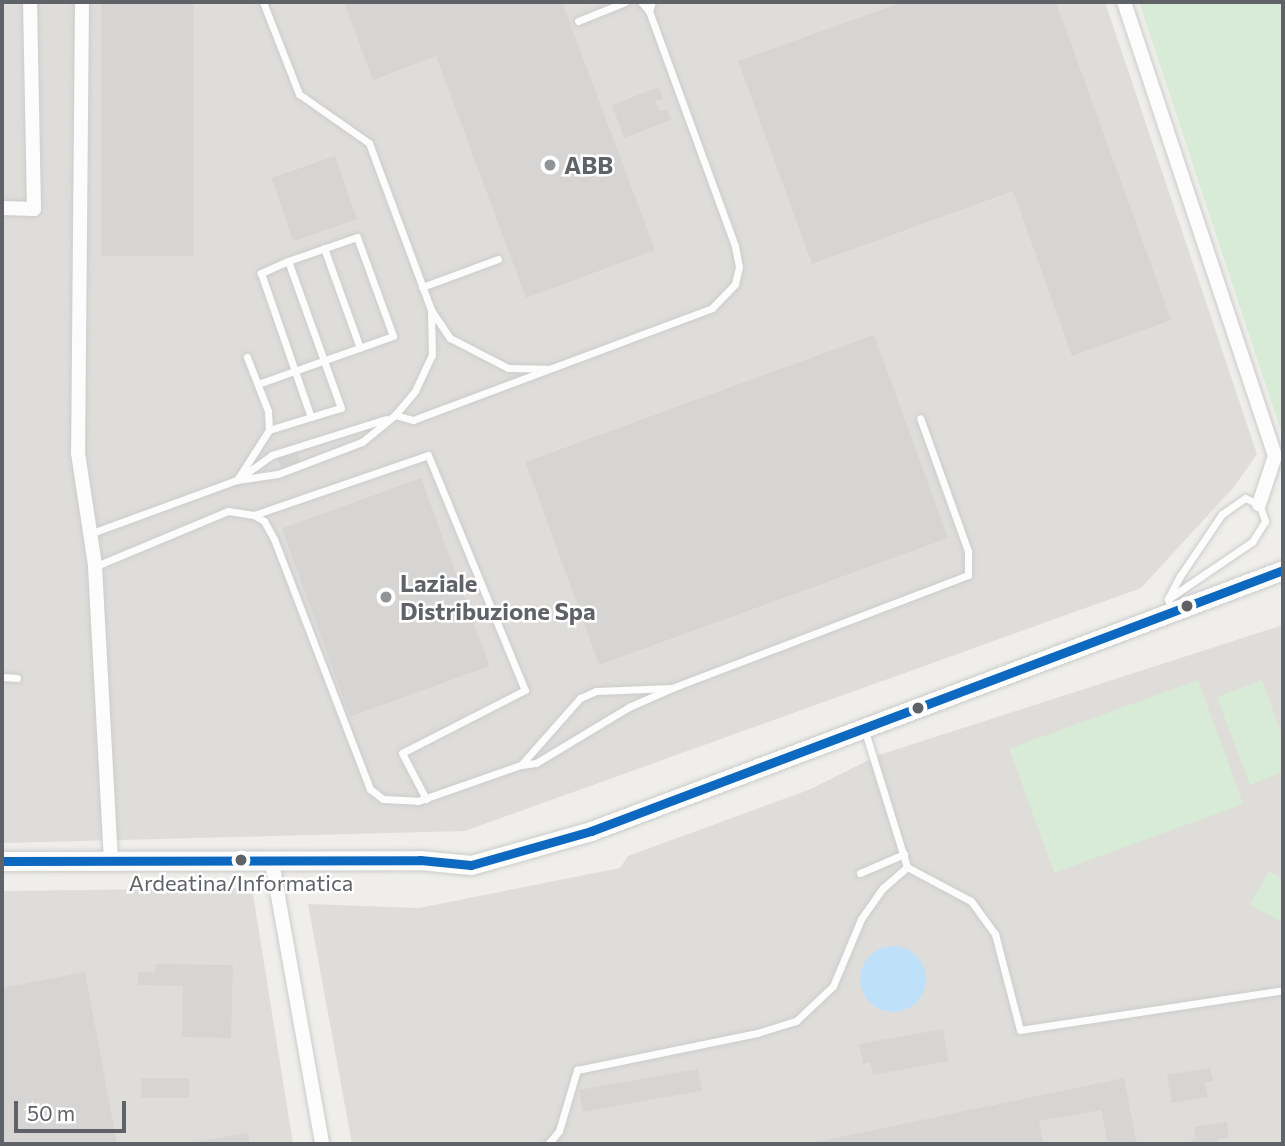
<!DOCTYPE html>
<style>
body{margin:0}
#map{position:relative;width:1285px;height:1146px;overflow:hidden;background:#efeeea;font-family:Commissioner,sans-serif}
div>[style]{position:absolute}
.industrial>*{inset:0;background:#dfddda}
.green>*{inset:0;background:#d8ebd6;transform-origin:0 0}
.water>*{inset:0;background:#bfe0f9}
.round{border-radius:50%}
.building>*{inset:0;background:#d6d5d3;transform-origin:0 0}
.roads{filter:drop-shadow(0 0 2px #cbcccc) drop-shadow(0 0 2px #cbcccc)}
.lane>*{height:7px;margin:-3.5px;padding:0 3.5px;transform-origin:3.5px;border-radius:3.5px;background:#fdfcfc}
.street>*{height:14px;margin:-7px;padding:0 7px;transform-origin:7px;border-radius:7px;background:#fdfcfc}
.secondary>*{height:19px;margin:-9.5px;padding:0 9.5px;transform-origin:9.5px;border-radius:9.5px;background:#fdfcfc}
.bus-1>*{height:9px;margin:-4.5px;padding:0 4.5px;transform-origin:4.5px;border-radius:4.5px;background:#0c69bf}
.dots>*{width:19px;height:19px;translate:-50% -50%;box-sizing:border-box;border:4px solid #fff;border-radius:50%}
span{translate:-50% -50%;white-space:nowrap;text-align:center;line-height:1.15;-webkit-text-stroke:5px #fff;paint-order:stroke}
.bus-label{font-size:22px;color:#5f6368}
.poi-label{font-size:24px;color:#5f6368;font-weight:700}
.left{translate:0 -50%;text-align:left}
.frame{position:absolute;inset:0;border:4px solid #5f6368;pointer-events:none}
.scale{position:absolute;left:14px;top:1101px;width:112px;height:32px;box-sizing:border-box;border:4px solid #5f6368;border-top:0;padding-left:9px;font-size:21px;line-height:24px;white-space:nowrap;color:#5f6368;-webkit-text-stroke:5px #fff;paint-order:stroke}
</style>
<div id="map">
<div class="industrial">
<div style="clip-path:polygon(2px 2px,1105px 2px,1257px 454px,1234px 487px,1141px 588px,465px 831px,2px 843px)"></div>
<div style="clip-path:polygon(1283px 625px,1283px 1144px,352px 1144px,308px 904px,419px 908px,620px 868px,628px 856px,811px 789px,879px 755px)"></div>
<div style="clip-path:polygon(252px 888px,293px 1144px,2px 1144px,2px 891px)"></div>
</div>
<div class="green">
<div style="clip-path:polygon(1139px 2px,1283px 2px,1283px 437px)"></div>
<div style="left:1198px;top:680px;width:132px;height:201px;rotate:70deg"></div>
<div style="clip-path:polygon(1262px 680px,1283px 738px,1283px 772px,1250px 785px,1217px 697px)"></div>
<div style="clip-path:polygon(1269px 871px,1283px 879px,1283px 923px,1250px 905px)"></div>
</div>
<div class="water">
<div class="round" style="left:860px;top:946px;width:66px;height:66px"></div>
</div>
<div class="building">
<div style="left:101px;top:2px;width:92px;height:254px"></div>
<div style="clip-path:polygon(344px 2px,562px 2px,655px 250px,526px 298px,436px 56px,373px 80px)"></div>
<div style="clip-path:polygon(903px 2px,1056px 2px,1171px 320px,1072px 356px,1013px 191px,812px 264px,738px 61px)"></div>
<div style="clip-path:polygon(659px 87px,663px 99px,655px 101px,659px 111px,667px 109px,671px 120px,624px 138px,612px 105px)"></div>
<div style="left:335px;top:156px;width:67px;height:67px;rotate:71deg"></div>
<div style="left:874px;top:335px;width:216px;height:371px;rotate:70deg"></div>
<div style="left:296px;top:450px;width:13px;height:20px;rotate:72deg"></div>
<div style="left:421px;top:478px;width:200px;height:148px;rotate:70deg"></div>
<div style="clip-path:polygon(156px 964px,233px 965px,231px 1038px,182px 1037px,183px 986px,138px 985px,138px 972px,155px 972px)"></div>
<div style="clip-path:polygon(85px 972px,117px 1144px,3px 1144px,2px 988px)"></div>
<div style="clip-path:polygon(943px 1029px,949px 1061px,873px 1075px,870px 1062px,863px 1064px,859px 1044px)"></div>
<div style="clip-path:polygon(1210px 1068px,1213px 1081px,1205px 1082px,1208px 1097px,1172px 1103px,1167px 1075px)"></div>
<div style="left:698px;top:1069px;width:22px;height:121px;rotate:80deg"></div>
<div style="left:141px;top:1078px;width:48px;height:20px"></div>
<div style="clip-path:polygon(1124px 1078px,1137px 1144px,1108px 1144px,1101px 1110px,1039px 1121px,1043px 1144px,807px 1144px)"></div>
<div style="clip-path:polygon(1227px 1122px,1229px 1138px,1217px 1139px,1217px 1144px,1191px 1144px,1191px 1140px,1196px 1139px,1194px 1127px)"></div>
<div style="clip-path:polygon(248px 1133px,250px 1144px,189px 1144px,189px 1143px)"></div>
</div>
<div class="roads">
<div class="lane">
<div style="left:263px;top:2px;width:99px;rotate:68.6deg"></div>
<div style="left:299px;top:94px;width:85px;rotate:35deg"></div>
<div style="left:369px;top:143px;width:178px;rotate:69.6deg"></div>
<div style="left:431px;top:310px;width:34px;rotate:56deg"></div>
<div style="left:450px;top:338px;width:65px;rotate:27.3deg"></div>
<div style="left:508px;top:368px;width:39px;rotate:1deg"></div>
<div style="left:641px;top:2px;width:12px;rotate:48deg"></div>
<div style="left:578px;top:21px;width:51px;rotate:-22deg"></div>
<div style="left:324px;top:248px;width:106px;rotate:70.2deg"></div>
<div style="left:422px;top:287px;width:81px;rotate:-20.2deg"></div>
<div style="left:258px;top:384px;width:143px;rotate:-19.6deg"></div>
<div style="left:393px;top:336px;width:105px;rotate:-110deg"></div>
<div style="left:357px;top:237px;width:73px;rotate:160.8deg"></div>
<div style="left:395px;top:415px;width:31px;rotate:-50deg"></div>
<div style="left:415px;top:391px;width:40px;rotate:-65deg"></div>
<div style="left:432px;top:355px;width:44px;rotate:-91.3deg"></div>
<div style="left:386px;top:419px;width:120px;rotate:162.5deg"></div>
<div style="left:272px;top:455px;width:43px;rotate:144.5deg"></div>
<div style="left:237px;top:480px;width:41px;rotate:-8.3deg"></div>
<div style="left:278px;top:474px;width:90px;rotate:-20.9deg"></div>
<div style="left:362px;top:442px;width:43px;rotate:-39.3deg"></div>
<div style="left:395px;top:415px;width:19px;rotate:16deg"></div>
<div style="left:413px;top:420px;width:319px;rotate:-20.5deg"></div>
<div style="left:712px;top:308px;width:33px;rotate:-46deg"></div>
<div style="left:735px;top:284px;width:17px;rotate:-77deg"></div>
<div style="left:739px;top:267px;width:21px;rotate:-101deg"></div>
<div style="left:735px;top:246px;width:250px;rotate:-110.1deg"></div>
<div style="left:649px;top:11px;width:9px;rotate:-72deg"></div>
<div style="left:269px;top:430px;width:44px;rotate:-17.2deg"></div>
<div style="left:311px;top:417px;width:31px;rotate:-17deg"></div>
<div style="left:341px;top:408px;width:156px;rotate:-109.8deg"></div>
<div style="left:288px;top:261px;width:30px;rotate:156deg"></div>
<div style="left:261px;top:273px;width:152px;rotate:70.9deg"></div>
<div style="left:254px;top:515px;width:184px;rotate:-19deg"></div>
<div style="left:428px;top:455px;width:254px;rotate:67.6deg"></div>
<div style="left:525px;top:690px;width:138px;rotate:152.9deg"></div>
<div style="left:402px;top:753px;width:52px;rotate:62.4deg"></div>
<div style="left:92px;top:533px;width:154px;rotate:-20.1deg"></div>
<div style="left:237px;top:480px;width:59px;rotate:-57.4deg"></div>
<div style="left:269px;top:430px;width:19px;rotate:-93deg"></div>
<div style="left:268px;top:411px;width:58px;rotate:-111.3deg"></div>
<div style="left:96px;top:566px;width:143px;rotate:-22.6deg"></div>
<div style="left:228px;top:511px;width:26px;rotate:9deg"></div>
<div style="left:254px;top:515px;width:12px;rotate:31deg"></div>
<div style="left:264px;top:521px;width:21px;rotate:61deg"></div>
<div style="left:274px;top:539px;width:268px;rotate:69deg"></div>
<div style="left:370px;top:789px;width:16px;rotate:38deg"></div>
<div style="left:383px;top:799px;width:35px;rotate:3deg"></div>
<div style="left:418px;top:801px;width:109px;rotate:-19.3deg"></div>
<div style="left:1168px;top:599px;width:102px;rotate:-34.2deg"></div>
<div style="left:1252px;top:542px;width:25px;rotate:-58deg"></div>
<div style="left:1265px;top:521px;width:18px;rotate:-109deg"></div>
<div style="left:1259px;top:504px;width:15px;rotate:-157deg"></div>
<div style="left:1245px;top:498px;width:28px;rotate:145deg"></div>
<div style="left:1222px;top:514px;width:75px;rotate:124.1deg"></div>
<div style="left:1180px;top:576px;width:26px;rotate:118deg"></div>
<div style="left:1168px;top:599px;width:10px;rotate:73deg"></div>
<div style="left:2px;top:677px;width:15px;rotate:4deg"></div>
<div style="left:672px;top:688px;width:76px;rotate:177.7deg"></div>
<div style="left:596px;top:691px;width:17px;rotate:156deg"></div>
<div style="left:580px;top:698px;width:89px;rotate:131.4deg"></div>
<div style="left:521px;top:765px;width:15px;rotate:-8deg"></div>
<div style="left:536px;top:763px;width:109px;rotate:-31.1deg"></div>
<div style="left:629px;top:707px;width:47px;rotate:-23.8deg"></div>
<div style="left:672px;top:688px;width:317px;rotate:-20.9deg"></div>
<div style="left:968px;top:575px;width:24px;rotate:-90deg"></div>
<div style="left:968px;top:551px;width:141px;rotate:-109.8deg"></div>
<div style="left:907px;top:867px;width:72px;rotate:28deg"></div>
<div style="left:971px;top:901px;width:41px;rotate:54deg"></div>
<div style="left:995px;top:934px;width:99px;rotate:75.4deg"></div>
<div style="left:1020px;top:1030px;width:266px;rotate:-8.6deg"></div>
<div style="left:860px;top:873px;width:48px;rotate:-23.4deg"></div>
<div style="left:548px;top:1144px;width:17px;rotate:-50deg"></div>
<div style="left:559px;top:1131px;width:64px;rotate:-73.6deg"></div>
<div style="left:577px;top:1070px;width:184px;rotate:-11.6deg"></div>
<div style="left:757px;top:1033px;width:41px;rotate:-17.1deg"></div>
<div style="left:796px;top:1021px;width:51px;rotate:-43.4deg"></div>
<div style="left:833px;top:986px;width:73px;rotate:-67.3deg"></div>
<div style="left:861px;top:919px;width:38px;rotate:-55deg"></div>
<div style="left:883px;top:888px;width:32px;rotate:-41deg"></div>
<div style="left:907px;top:867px;width:142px;rotate:-107.2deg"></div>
</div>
<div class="street">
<div style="left:82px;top:2px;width:451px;rotate:90.5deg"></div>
<div style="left:78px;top:453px;width:114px;rotate:81.4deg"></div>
<div style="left:95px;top:566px;width:295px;rotate:86.9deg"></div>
<div style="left:1124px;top:2px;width:478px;rotate:71.6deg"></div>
<div style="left:1275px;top:456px;width:51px;rotate:108.4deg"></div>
<div style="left:2px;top:208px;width:32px;rotate:2deg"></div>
<div style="left:34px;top:209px;width:207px;rotate:-91.1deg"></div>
<div style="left:272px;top:862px;width:286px;rotate:79.9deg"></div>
</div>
<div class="secondary">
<div style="left:2px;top:861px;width:418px;rotate:-0.1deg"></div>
<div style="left:420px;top:860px;width:51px;rotate:5.6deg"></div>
<div style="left:471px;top:865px;width:125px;rotate:-15.8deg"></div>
<div style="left:591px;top:831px;width:740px;rotate:-20.66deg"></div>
</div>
</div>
<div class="bus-1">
<div style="left:2px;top:861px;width:418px;rotate:-0.1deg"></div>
<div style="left:420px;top:860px;width:51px;rotate:5.6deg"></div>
<div style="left:471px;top:865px;width:125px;rotate:-15.8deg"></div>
<div style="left:591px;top:831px;width:740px;rotate:-20.66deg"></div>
</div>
<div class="dots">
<div style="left:550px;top:165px;background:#919496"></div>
<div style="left:386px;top:597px;background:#919496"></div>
<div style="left:1187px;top:606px;background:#5f6368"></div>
<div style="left:918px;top:708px;background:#5f6368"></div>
<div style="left:241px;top:860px;background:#5f6368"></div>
</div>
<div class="bus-label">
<span style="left:241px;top:883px">Ardeatina/Informatica</span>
</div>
<div class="poi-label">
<span class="left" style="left:564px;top:165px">ABB</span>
<span class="left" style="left:400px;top:597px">Laziale<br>Distribuzione Spa</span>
</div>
<div class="frame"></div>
<div class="scale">50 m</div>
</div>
